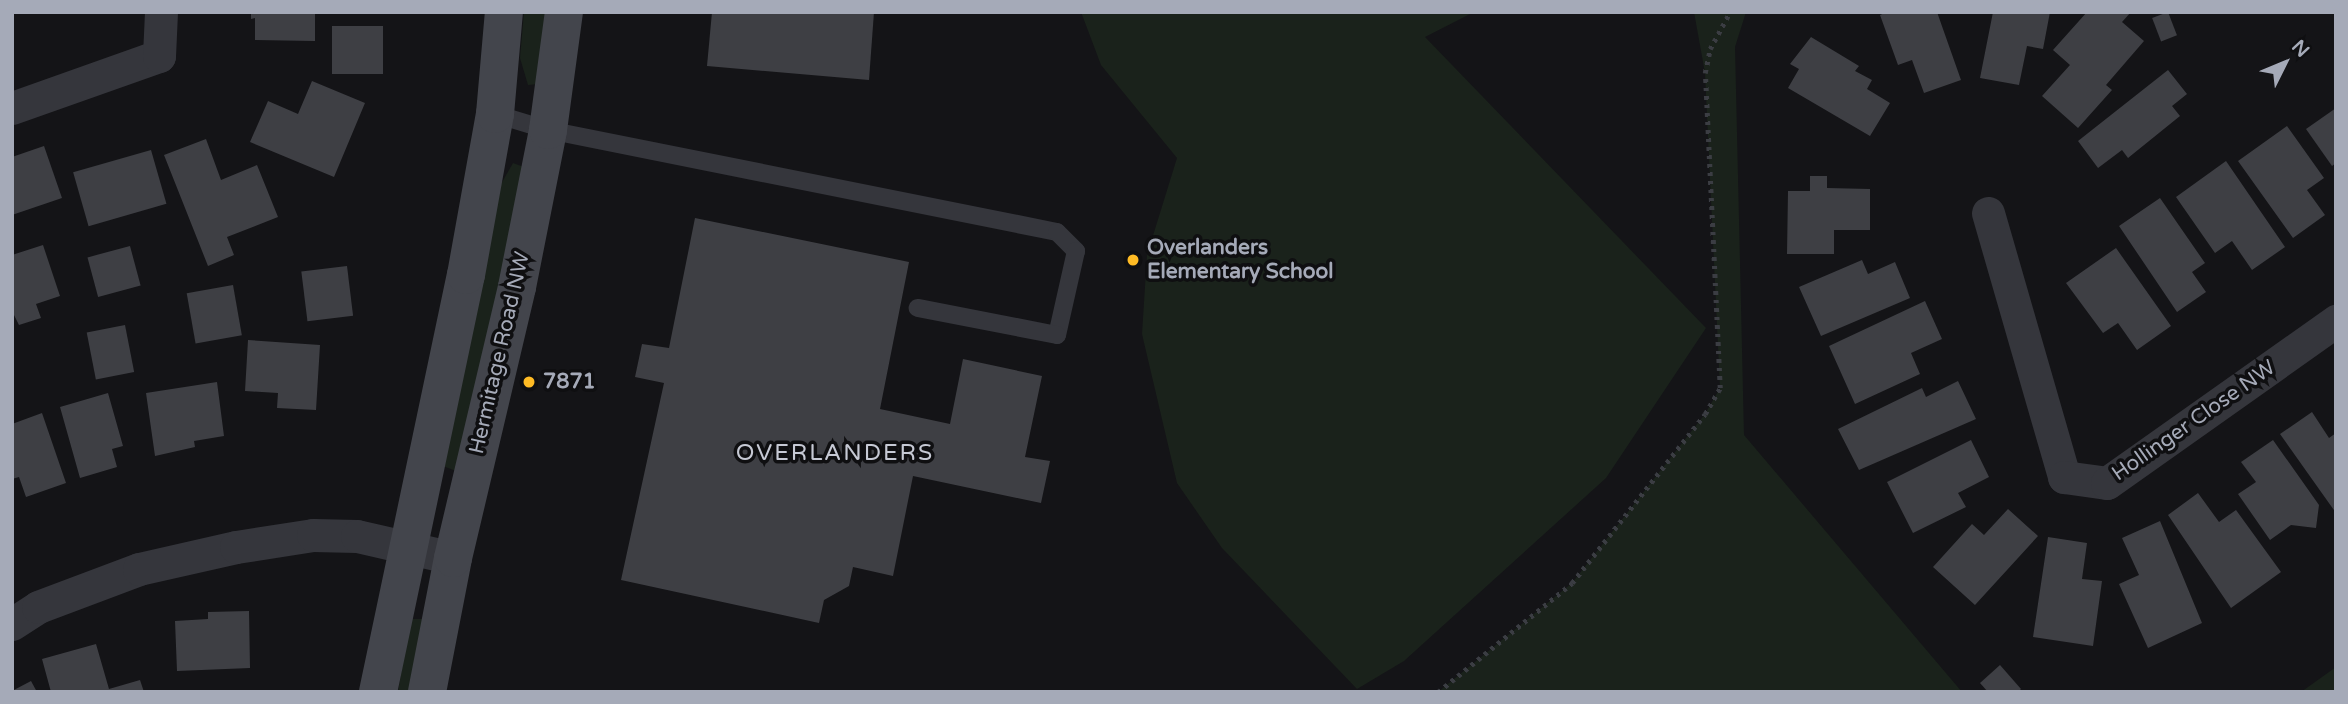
<!DOCTYPE html>
<style>
body{margin:0}
#map{position:relative;width:2348px;height:704px;overflow:hidden;background:#141417;font-family:"Varela Round",sans-serif}
div>[style]{position:absolute}
.green>*{inset:0;background:#1a221b}
.building>*{inset:0;background:#3e3f44;transform-origin:0 0}
.path>*{height:4.5px;margin-top:-2.25px;transform-origin:0;background:repeating-linear-gradient(90deg,#3b3d43 0 3.5px,transparent 0 8.5px)}
.lane>*{height:18px;margin:-9px;padding:0 9px;transform-origin:9px;border-radius:9px;background:#35363c}
.street>*{height:33px;margin:-16.5px;padding:0 16.5px;transform-origin:16.5px;border-radius:16.5px;background:#35363c}
.secondary>*{height:38px;margin:-19px;padding:0 19px;transform-origin:19px;border-radius:19px;background:#43454c}
.dots>*{width:19px;height:19px;translate:-50% -50%;box-sizing:border-box;border:4px solid #0f0f11;border-radius:50%}
span{translate:-50% -50%;white-space:nowrap;text-align:center;line-height:1.15;-webkit-text-stroke:7px #0f0f11;paint-order:stroke}
.poi-label{font-size:21px;color:#a5aab8;font-weight:700}
.left{translate:0 -50%;text-align:left}
.street-label{font-size:21px;color:#a5aab8}
.neighbourhood-label{font-size:23px;color:#c6c9d4;letter-spacing:2px}
.frame{position:absolute;inset:0;border:14px solid #a5aab8;pointer-events:none}
.north{position:absolute;left:2250px;top:28px;width:70px;height:70px;-webkit-text-stroke:5px #0f0f11;paint-order:stroke;rotate:47deg;font-size:19px;font-weight:700;line-height:28px;text-align:center;color:#a5aab8}
.north::after{content:'';display:block;margin:auto;width:24px;height:32px;background:#a5aab8;clip-path:polygon(50% 0,100% 100%,50% 72%,0 100%)}
</style>
<div id="map">
<div class="green">
<div style="clip-path:polygon(524px 12px,546px 12px,538px 84px,528px 85px,520px 58px)"></div>
<div style="clip-path:polygon(1081px 12px,1474px 12px,1425px 37px,1706px 328px,1606px 478px,1404px 661px,1357px 689px,1222px 548px,1177px 483px,1142px 334px,1147px 255px,1177px 158px,1101px 65px)"></div>
<div style="clip-path:polygon(1694px 12px,1746px 12px,1735px 47px,1744px 435px,1962px 692px,1438px 692px,1572px 583px,1705px 414px,1720px 388px,1705px 73px)"></div>
<div style="clip-path:polygon(513px 163px,524px 167px,468px 446px,456px 471px,443px 466px,501px 184px)"></div>
<div style="clip-path:polygon(410px 619px,425px 619px,418px 692px,398px 692px)"></div>
<div style="clip-path:polygon(2336px 667px,2336px 692px,2301px 692px)"></div>
</div>
<div class="building">
<div style="clip-path:polygon(251px 12px,315px 12px,315px 41px,255px 40px,255px 18px,251px 19px)"></div>
<div style="clip-path:polygon(712px 12px,874px 12px,869px 80px,707px 66px)"></div>
<div style="clip-path:polygon(1887px 12px,1937px 12px,1961px 80px,1924px 93px,1912px 60px,1898px 65px,1880px 15px)"></div>
<div style="clip-path:polygon(1993px 12px,2050px 12px,2043px 49px,2027px 46px,2019px 85px,1980px 78px)"></div>
<div style="clip-path:polygon(2087px 12px,2131px 12px,2122px 22px,2144px 41px,2106px 85px,2112px 90px,2078px 128px,2042px 96px,2070px 65px,2053px 50px)"></div>
<div style="left:2168px;top:12px;width:25px;height:17px;rotate:69deg"></div>
<div style="left:332px;top:26px;width:51px;height:48px"></div>
<div style="clip-path:polygon(1811px 37px,1859px 66px,1855px 71px,1872px 80px,1867px 89px,1890px 103px,1870px 136px,1788px 88px,1799px 69px,1790px 64px)"></div>
<div style="clip-path:polygon(2168px 70px,2187px 94px,2172px 106px,2180px 116px,2128px 158px,2122px 150px,2098px 168px,2078px 141px)"></div>
<div style="clip-path:polygon(312px 81px,365px 103px,334px 177px,250px 142px,268px 101px,298px 114px)"></div>
<div style="clip-path:polygon(2336px 108px,2336px 163px,2332px 166px,2306px 129px)"></div>
<div style="clip-path:polygon(2287px 126px,2324px 178px,2307px 190px,2325px 215px,2293px 238px,2238px 161px)"></div>
<div style="clip-path:polygon(206px 139px,221px 180px,257px 165px,278px 217px,227px 237px,234px 255px,208px 266px,164px 155px)"></div>
<div style="clip-path:polygon(44px 146px,62px 198px,12px 215px,12px 157px)"></div>
<div style="left:151px;top:150px;width:56px;height:81px;rotate:74deg"></div>
<div style="clip-path:polygon(2226px 161px,2285px 247px,2252px 270px,2232px 241px,2215px 253px,2176px 197px)"></div>
<div style="clip-path:polygon(1810px 176px,1827px 176px,1827px 188px,1870px 189px,1870px 230px,1834px 230px,1834px 254px,1787px 254px,1788px 191px,1810px 191px)"></div>
<div style="clip-path:polygon(2160px 198px,2205px 263px,2192px 272px,2206px 292px,2177px 312px,2119px 226px)"></div>
<div style="clip-path:polygon(695px 218px,909px 262px,880px 409px,950px 424px,963px 359px,1042px 376px,1025px 457px,1050px 461px,1041px 503px,913px 476px,893px 576px,853px 567px,849px 586px,824px 600px,819px 623px,621px 580px,664px 383px,635px 377px,642px 344px,669px 348px)"></div>
<div style="clip-path:polygon(43px 245px,60px 296px,36px 304px,41px 318px,19px 325px,12px 311px,12px 255px)"></div>
<div style="left:130px;top:246px;width:41px;height:44px;rotate:75deg"></div>
<div style="clip-path:polygon(2116px 248px,2171px 326px,2137px 350px,2118px 323px,2103px 333px,2066px 283px)"></div>
<div style="clip-path:polygon(1862px 260px,1868px 274px,1895px 262px,1910px 298px,1821px 336px,1799px 287px)"></div>
<div style="left:347px;top:266px;width:50px;height:46px;rotate:83deg"></div>
<div style="left:233px;top:285px;width:51px;height:47px;rotate:80deg"></div>
<div style="clip-path:polygon(1925px 301px,1942px 339px,1911px 353px,1920px 374px,1855px 404px,1829px 346px)"></div>
<div style="left:125px;top:325px;width:48px;height:39px;rotate:79deg"></div>
<div style="clip-path:polygon(248px 340px,320px 345px,316px 410px,277px 408px,278px 393px,245px 391px)"></div>
<div style="clip-path:polygon(1958px 381px,1976px 419px,1859px 470px,1838px 429px,1922px 388px,1926px 397px)"></div>
<div style="clip-path:polygon(217px 382px,224px 436px,194px 441px,195px 447px,155px 456px,146px 393px)"></div>
<div style="clip-path:polygon(108px 393px,123px 446px,112px 449px,117px 467px,80px 478px,60px 407px)"></div>
<div style="clip-path:polygon(2312px 412px,2329px 438px,2336px 433px,2336px 513px,2280px 434px)"></div>
<div style="clip-path:polygon(42px 413px,66px 483px,26px 497px,19px 477px,12px 479px,12px 424px)"></div>
<div style="clip-path:polygon(1971px 440px,1989px 477px,1958px 493px,1966px 507px,1913px 533px,1887px 482px)"></div>
<div style="clip-path:polygon(2273px 440px,2319px 505px,2316px 528px,2291px 525px,2270px 540px,2238px 494px,2256px 482px,2241px 462px)"></div>
<div style="clip-path:polygon(2198px 493px,2219px 522px,2236px 510px,2281px 572px,2231px 608px,2168px 515px)"></div>
<div style="clip-path:polygon(2008px 509px,2038px 536px,1975px 605px,1933px 567px,1972px 524px,1984px 535px)"></div>
<div style="clip-path:polygon(2160px 521px,2202px 623px,2148px 648px,2119px 584px,2139px 575px,2122px 538px)"></div>
<div style="clip-path:polygon(2048px 537px,2087px 543px,2082px 579px,2102px 581px,2093px 646px,2033px 637px)"></div>
<div style="clip-path:polygon(249px 611px,250px 668px,177px 671px,175px 621px,208px 619px,208px 612px)"></div>
<div style="clip-path:polygon(96px 644px,109px 689px,140px 680px,144px 692px,51px 692px,42px 659px)"></div>
<div style="clip-path:polygon(2000px 665px,2021px 689px,2018px 692px,1988px 692px,1980px 683px)"></div>
<div style="clip-path:polygon(31px 681px,37px 692px,12px 692px,12px 691px)"></div>
</div>
<div class="path">
<div style="left:1438px;top:692px;width:173px;rotate:-39.1deg"></div>
<div style="left:1572px;top:583px;width:215px;rotate:-51.8deg"></div>
<div style="left:1705px;top:414px;width:30px;rotate:-60deg"></div>
<div style="left:1720px;top:388px;width:315px;rotate:-92.7deg"></div>
<div style="left:1705px;top:73px;width:25px;rotate:-78deg"></div>
<div style="left:1710px;top:49px;width:42px;rotate:-61.6deg"></div>
</div>
<div class="lane">
<div style="left:495px;top:114px;width:55px;rotate:16.8deg"></div>
<div style="left:548px;top:130px;width:519px;rotate:11.33deg"></div>
<div style="left:1057px;top:232px;width:27px;rotate:45deg"></div>
<div style="left:1076px;top:251px;width:86px;rotate:102.7deg"></div>
<div style="left:1057px;top:335px;width:142px;rotate:-169deg"></div>
</div>
<div class="street">
<div style="left:12px;top:108px;width:156px;rotate:-19.5deg"></div>
<div style="left:159px;top:56px;width:44px;rotate:-87.4deg"></div>
<div style="left:1988px;top:213px;width:275px;rotate:73.9deg"></div>
<div style="left:2064px;top:477px;width:43px;rotate:7.9deg"></div>
<div style="left:2107px;top:483px;width:281px;rotate:-35.3deg"></div>
<div style="left:12px;top:624px;width:31px;rotate:-33deg"></div>
<div style="left:38px;top:607px;width:108px;rotate:-20.6deg"></div>
<div style="left:139px;top:569px;width:99px;rotate:-12.8deg"></div>
<div style="left:236px;top:547px;width:78px;rotate:-8.9deg"></div>
<div style="left:313px;top:535px;width:44px;rotate:1.3deg"></div>
<div style="left:357px;top:536px;width:98px;rotate:12.9deg"></div>
</div>
<div class="secondary">
<div style="left:378px;top:692px;width:426px;rotate:-78.1deg"></div>
<div style="left:466px;top:275px;width:164px;rotate:-79.8deg"></div>
<div style="left:495px;top:114px;width:102px;rotate:-85deg"></div>
<div style="left:427px;top:692px;width:136px;rotate:-79deg"></div>
<div style="left:453px;top:558px;width:278px;rotate:-76.7deg"></div>
<div style="left:517px;top:287px;width:160px;rotate:-78.8deg"></div>
<div style="left:548px;top:130px;width:119px;rotate:-82.3deg"></div>
</div>
<div class="dots">
<div style="left:1133px;top:260px;background:#ffbb24"></div>
<div style="left:529px;top:382px;background:#ffbb24"></div>
</div>
<div class="poi-label">
<span class="left" style="left:1147px;top:260px">Overlanders<br>Elementary School</span>
<span class="left" style="left:543px;top:382px">7871</span>
</div>
<div class="street-label">
<span style="left:500px;top:353px;rotate:-77deg">Hermitage Road NW</span>
<span style="left:2194px;top:421px;rotate:-35deg">Hollinger Close NW</span>
</div>
<div class="neighbourhood-label">
<span style="left:835px;top:453px">OVERLANDERS</span>
</div>
<div class="frame"></div>
<div class="north">N</div>
</div>
